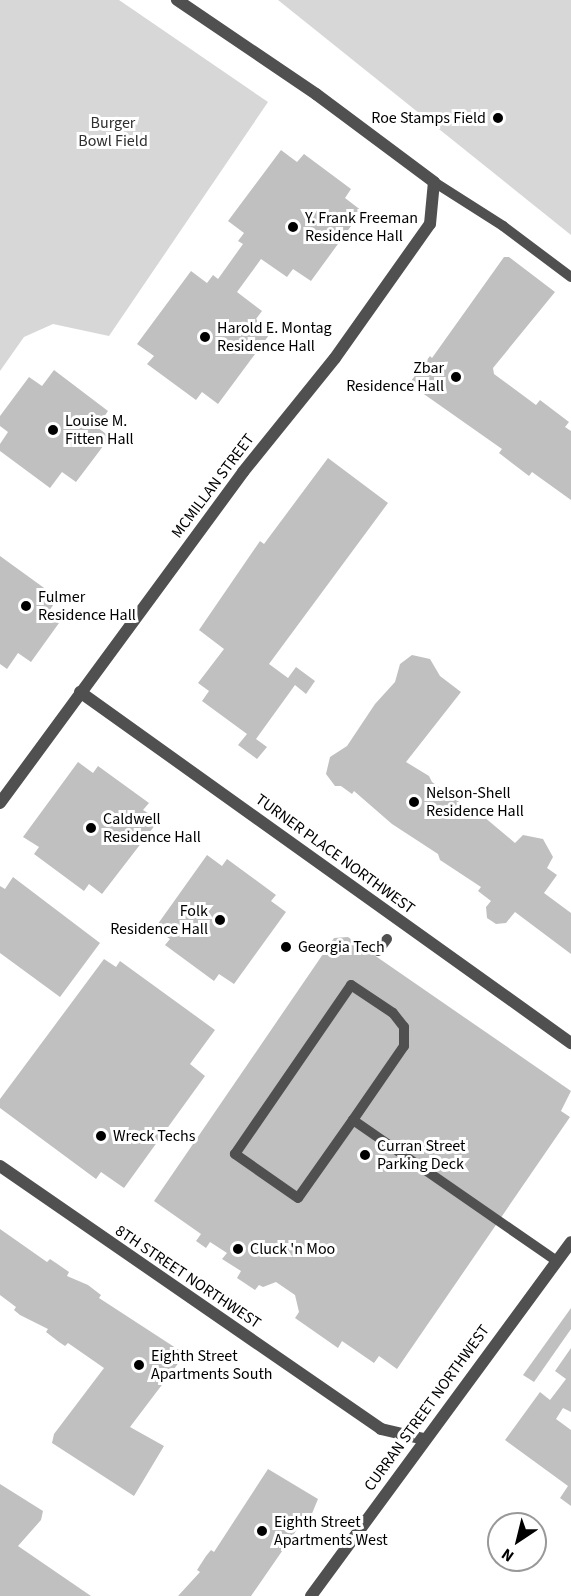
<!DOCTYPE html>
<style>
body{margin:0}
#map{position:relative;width:571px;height:1596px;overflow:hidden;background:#fff;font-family:"Source Sans 3",sans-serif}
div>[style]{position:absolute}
.green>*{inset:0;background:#d7d7d7}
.building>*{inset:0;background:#c0c0c0}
.service>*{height:10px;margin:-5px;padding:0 5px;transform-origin:5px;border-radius:5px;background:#505050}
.minor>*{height:12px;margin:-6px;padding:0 6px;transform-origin:6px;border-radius:6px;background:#505050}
.dots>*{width:16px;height:16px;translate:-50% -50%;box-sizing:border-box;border:3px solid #fff;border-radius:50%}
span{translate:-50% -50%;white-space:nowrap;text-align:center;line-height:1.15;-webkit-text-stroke:6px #fff;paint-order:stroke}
.poi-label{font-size:16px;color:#000}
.right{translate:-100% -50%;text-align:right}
.left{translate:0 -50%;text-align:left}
.park-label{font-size:16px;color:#2e2e2e}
.street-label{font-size:16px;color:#000}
.north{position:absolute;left:487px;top:1512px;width:60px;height:60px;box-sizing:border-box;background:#fff;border:2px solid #999;border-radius:50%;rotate:215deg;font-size:16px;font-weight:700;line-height:24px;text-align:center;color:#000}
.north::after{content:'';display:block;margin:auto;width:21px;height:27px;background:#000;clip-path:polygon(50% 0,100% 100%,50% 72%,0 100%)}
</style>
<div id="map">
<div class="green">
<div style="clip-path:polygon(0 0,119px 0,268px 102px,109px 336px,53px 324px,24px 337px,0 371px)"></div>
<div style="clip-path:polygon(278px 0,571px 0,571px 235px)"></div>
</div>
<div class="building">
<div style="clip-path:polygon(281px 150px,297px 162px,304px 154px,351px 189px,345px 198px,362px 211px,311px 281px,293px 269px,287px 277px,261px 259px,237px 292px,262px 311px,256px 319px,272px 331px,218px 404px,202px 392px,196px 400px,147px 364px,154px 356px,137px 344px,191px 271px,207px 283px,213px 275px,218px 279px,243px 244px,238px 241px,244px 233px,228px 221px)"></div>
<div style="clip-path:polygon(504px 257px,509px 257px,555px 292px,493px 368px,494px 374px,536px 405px,540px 400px,569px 422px,565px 427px,571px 431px,571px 500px,532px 472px,529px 476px,499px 453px,502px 449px,411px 385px,411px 381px,430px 356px,432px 358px)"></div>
<div style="clip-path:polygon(54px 370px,108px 411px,97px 427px,110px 437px,76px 482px,62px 472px,50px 488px,0 451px,0 444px,8px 432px,0 426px,0 416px,29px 377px,42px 386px)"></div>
<div style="clip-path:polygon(328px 458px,388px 503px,269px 664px,288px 678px,296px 667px,315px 681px,306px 694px,295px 685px,256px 739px,267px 747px,257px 759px,238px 745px,247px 734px,202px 701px,209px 691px,198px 683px,224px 649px,199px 630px,260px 541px,264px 544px)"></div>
<div style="clip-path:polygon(0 556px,58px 598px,47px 614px,59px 623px,31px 662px,18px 653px,7px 669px,0 664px)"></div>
<div style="clip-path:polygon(412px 655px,430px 659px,440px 676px,461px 692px,406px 762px,429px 776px,432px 782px,470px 810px,477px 811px,515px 843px,523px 835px,543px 839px,553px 857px,547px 868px,557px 875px,544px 893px,571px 913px,571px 954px,515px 912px,506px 923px,496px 924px,487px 918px,486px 907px,491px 901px,478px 891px,481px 887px,440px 860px,438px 854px,392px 824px,354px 791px,352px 794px,341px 786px,335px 786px,326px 774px,330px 757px,347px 746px,375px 704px,395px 682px,400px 664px)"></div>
<div style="clip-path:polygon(78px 762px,93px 773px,98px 766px,149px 803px,143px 810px,159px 820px,102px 894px,89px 884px,84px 891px,34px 854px,39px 847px,23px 837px)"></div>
<div style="clip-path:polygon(207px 855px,222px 866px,227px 859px,276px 895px,271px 901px,286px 912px,234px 984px,219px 974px,214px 981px,165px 945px,170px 939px,155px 928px)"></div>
<div style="clip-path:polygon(13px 877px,100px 943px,60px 997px,0 953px,0 886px,5px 889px)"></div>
<div style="clip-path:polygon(348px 937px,571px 1091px,561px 1111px,570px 1117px,397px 1369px,379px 1356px,374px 1363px,342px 1341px,338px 1348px,295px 1318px,299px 1312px,295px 1295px,276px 1282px,263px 1287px,259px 1285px,255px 1290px,237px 1278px,241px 1271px,222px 1259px,227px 1253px,210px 1242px,206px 1248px,196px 1241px,201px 1234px,154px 1201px,334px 938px)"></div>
<div style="clip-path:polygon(104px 959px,116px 967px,120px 961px,215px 1030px,190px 1064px,205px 1076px,124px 1188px,101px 1172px,96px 1179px,0 1108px,0 1099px)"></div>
<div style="clip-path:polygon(0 1229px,47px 1262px,50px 1259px,56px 1263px,69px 1272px,67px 1276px,88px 1285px,101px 1295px,99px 1298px,182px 1352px,180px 1361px,130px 1427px,164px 1446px,134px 1496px,52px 1443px,54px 1434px,104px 1368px,68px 1343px,65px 1346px,59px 1342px,46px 1332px,48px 1329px,20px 1315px,14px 1310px,16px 1307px,0 1295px)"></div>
<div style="clip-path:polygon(571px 1308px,571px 1329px,534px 1382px,523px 1375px)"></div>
<div style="clip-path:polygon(571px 1348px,571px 1412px,563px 1408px,556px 1419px,571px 1430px,571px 1506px,560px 1498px,568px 1486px,505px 1440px,540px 1392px,550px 1400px,566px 1379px,555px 1371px)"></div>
<div style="clip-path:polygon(268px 1469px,318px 1499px,311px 1516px,300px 1530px,298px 1528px,251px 1596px,178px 1596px,200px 1572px,197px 1570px,206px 1556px,211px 1550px,214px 1552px)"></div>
<div style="clip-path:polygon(0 1484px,43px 1511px,41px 1520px,18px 1546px,91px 1596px,0 1596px)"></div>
</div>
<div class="service">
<div style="left:434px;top:182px;width:82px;rotate:32.5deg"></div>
<div style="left:503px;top:226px;width:85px;rotate:36.9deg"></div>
<div style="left:378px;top:951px;width:15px;rotate:-53deg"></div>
<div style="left:353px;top:1120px;width:95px;rotate:125.2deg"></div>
<div style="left:298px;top:1198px;width:77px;rotate:-145.1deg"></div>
<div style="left:235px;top:1154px;width:205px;rotate:-55.5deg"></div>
<div style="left:351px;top:985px;width:50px;rotate:33.7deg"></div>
<div style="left:393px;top:1013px;width:18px;rotate:52deg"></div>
<div style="left:404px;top:1027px;width:19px;rotate:90deg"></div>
<div style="left:404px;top:1046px;width:90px;rotate:124.6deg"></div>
<div style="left:353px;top:1120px;width:248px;rotate:34.7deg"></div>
</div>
<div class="minor">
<div style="left:80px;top:692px;width:604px;rotate:35.56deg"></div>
<div style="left:0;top:803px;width:411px;rotate:-53.7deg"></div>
<div style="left:243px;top:472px;width:146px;rotate:-51.1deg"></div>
<div style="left:335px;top:358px;width:164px;rotate:-54.7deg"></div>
<div style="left:430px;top:224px;width:42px;rotate:-84.6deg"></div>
<div style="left:434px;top:182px;width:147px;rotate:-143.3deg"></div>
<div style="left:316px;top:94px;width:168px;rotate:-145.9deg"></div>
<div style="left:0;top:1166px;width:463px;rotate:34.6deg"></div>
<div style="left:381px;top:1429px;width:44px;rotate:13.1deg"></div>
<div style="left:311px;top:1596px;width:439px;rotate:-53.7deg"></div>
</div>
<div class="dots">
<div style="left:498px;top:118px;background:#000"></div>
<div style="left:293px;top:227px;background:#000"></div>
<div style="left:205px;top:337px;background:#000"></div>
<div style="left:456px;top:377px;background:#000"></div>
<div style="left:53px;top:430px;background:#000"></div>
<div style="left:26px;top:606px;background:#000"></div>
<div style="left:414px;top:802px;background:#000"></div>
<div style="left:91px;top:828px;background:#000"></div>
<div style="left:220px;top:920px;background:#000"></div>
<div style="left:286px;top:947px;background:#000"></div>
<div style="left:101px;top:1136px;background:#000"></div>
<div style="left:365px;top:1155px;background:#000"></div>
<div style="left:238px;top:1249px;background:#000"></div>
<div style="left:139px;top:1365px;background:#000"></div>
<div style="left:262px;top:1531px;background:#000"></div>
</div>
<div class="poi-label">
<span class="right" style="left:486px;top:118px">Roe Stamps Field</span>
<span class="left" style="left:305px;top:227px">Y. Frank Freeman<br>Residence Hall</span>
<span class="left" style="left:217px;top:337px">Harold E. Montag<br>Residence Hall</span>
<span class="right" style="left:444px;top:377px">Zbar<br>Residence Hall</span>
<span class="left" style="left:65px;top:430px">Louise M.<br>Fitten Hall</span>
<span class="left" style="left:38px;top:606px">Fulmer<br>Residence Hall</span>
<span class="left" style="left:426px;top:802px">Nelson-Shell<br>Residence Hall</span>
<span class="left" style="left:103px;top:828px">Caldwell<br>Residence Hall</span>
<span class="right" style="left:208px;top:920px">Folk<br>Residence Hall</span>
<span class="left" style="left:298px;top:947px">Georgia Tech</span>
<span class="left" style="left:113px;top:1136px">Wreck Techs</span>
<span class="left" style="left:377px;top:1155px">Curran Street<br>Parking Deck</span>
<span class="left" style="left:250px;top:1249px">Cluck 'n Moo</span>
<span class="left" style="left:151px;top:1365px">Eighth Street<br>Apartments South</span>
<span class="left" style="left:274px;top:1531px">Eighth Street<br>Apartments West</span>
</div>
<div class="park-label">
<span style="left:113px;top:132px">Burger<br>Bowl Field</span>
</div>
<div class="street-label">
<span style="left:213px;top:486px;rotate:-53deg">MCMILLAN STREET</span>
<span style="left:335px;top:854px;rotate:36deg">TURNER PLACE NORTHWEST</span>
<span style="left:188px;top:1277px;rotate:34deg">8TH STREET NORTHWEST</span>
<span style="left:427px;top:1408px;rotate:-54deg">CURRAN STREET NORTHWEST</span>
</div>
<div class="north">N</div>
</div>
